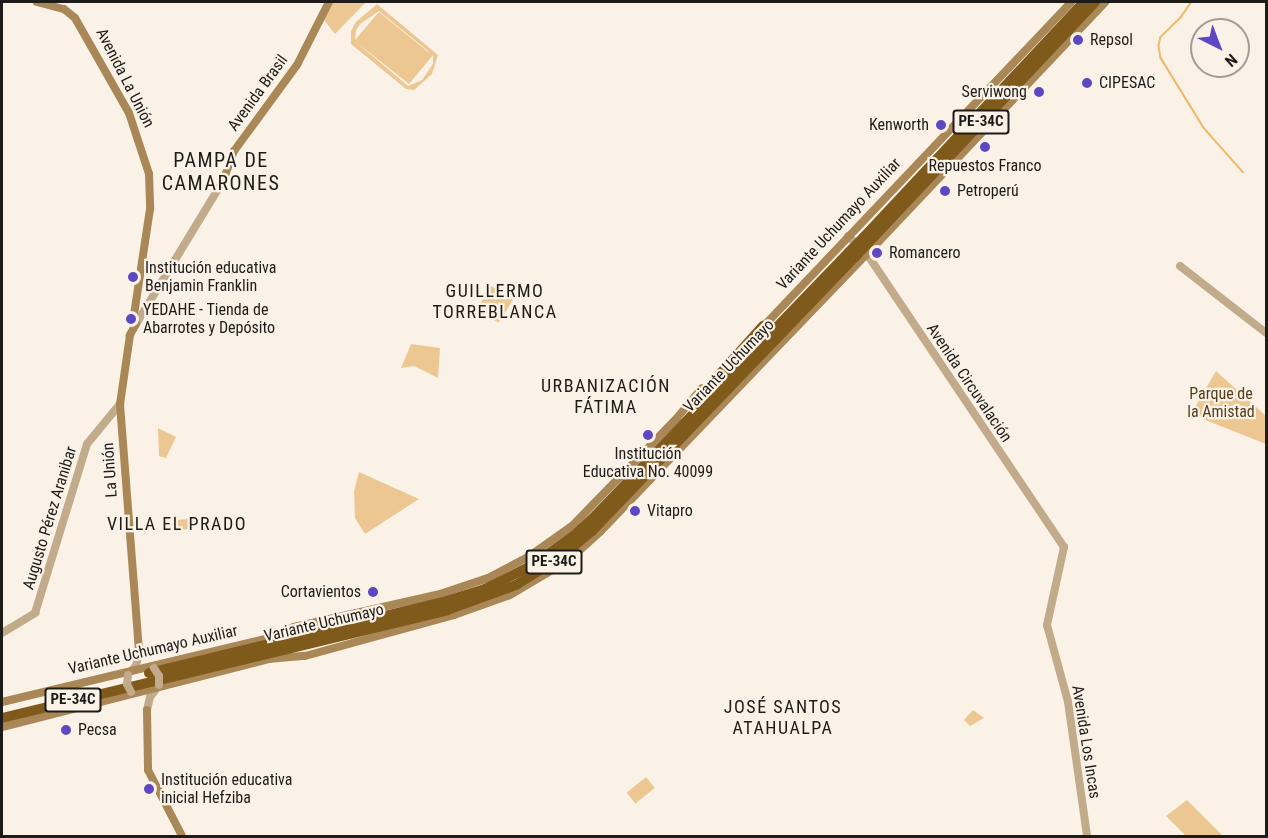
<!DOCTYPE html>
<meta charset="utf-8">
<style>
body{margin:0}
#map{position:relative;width:1268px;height:838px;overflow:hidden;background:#faf2e7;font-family:"Roboto Condensed",sans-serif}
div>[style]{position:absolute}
.green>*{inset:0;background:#ecc792;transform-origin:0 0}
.stream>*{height:1.5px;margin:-0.75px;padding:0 0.75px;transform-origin:0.75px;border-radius:0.75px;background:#eeb96a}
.tertiary>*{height:8px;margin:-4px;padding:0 4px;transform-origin:4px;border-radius:4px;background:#c2ab8b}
.secondary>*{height:8px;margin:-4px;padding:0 4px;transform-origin:4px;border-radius:4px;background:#a98756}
.motorway>*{height:10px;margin:-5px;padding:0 5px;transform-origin:5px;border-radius:5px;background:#805a1b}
.tertiary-bridge>*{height:8px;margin:-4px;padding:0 4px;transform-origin:4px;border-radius:4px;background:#c2ab8b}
.motorway-bridge>*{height:10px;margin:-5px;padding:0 5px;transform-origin:5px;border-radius:5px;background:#805a1b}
.dots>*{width:16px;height:16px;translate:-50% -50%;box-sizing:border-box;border:3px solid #faf2e7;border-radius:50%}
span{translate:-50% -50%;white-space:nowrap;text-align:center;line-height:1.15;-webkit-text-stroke:4.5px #faf2e7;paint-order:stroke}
.shield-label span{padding:2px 4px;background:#faf2e7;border:2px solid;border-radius:4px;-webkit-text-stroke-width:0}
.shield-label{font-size:15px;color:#1e1c18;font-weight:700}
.poi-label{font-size:16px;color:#1e1c18}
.left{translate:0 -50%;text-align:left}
.right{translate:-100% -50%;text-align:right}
.street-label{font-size:16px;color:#1e1c18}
.park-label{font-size:16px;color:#543e1c}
.neighbourhood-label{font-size:18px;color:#1e1c18;letter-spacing:1.5px}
.quarter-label{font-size:20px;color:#1e1c18;letter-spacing:1.5px}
.frame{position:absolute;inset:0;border:3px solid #1e1c18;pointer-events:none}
.north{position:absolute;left:1190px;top:18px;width:60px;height:60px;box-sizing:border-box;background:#faf2e7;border:2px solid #a29c94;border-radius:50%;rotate:138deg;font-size:16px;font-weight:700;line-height:24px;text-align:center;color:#1e1c18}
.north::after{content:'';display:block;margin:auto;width:21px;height:27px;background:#5d48c1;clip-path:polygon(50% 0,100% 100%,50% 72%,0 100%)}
</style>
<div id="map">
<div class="green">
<div style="clip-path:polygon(333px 2px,366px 2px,335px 34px,324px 20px)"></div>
<div style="clip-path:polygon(evenodd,377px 4px,438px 55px,432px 74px,414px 90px,406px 89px,351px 44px,351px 31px,356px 22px,377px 4px,379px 11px,428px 51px,428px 52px,379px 12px,355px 40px,356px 30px,360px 24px,379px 11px,377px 4px,355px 41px,409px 84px,433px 55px,433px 64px,422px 80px,408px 86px,355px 41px)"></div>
<div style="left:491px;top:286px;width:26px;height:27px;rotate:32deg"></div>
<div style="clip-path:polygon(411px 344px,440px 348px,438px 378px,414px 366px,401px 368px)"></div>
<div style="clip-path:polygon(1216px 371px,1266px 416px,1266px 444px,1195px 416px,1194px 409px)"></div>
<div style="clip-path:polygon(158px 428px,176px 437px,166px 458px,159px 456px)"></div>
<div style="clip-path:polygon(359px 472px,419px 499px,365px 534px,355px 518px,354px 491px)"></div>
<div style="clip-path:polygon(188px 519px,189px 529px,168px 531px,164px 521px)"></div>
<div style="clip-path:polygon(973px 710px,984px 718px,970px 726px,964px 720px)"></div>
<div style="left:646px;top:777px;width:14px;height:25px;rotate:51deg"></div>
<div style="clip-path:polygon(1187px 800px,1223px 836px,1186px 836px,1166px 816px)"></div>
</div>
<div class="stream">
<div style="left:1192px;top:2px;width:19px;rotate:125deg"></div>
<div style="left:1181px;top:18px;width:28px;rotate:136deg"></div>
<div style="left:1161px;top:37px;width:9px;rotate:103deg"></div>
<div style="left:1159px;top:46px;width:12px;rotate:81deg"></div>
<div style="left:1161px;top:58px;width:82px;rotate:58.4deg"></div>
<div style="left:1204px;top:128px;width:59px;rotate:48.4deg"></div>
</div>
<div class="tertiary">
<div style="left:848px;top:236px;width:26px;rotate:43deg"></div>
<div style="left:867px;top:254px;width:353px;rotate:56.1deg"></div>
<div style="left:1064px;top:547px;width:80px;rotate:102.3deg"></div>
<div style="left:1047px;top:625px;width:80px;rotate:74.7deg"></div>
<div style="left:1068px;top:702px;width:135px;rotate:81.9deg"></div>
<div style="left:1180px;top:266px;width:109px;rotate:37.9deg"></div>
<div style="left:136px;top:324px;width:167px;rotate:-58.7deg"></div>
<div style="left:2px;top:633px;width:39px;rotate:-31deg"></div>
<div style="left:35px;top:613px;width:177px;rotate:-72.9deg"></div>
<div style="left:87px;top:444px;width:52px;rotate:-50.5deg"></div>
<div style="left:130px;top:672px;width:8px;rotate:-45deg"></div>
<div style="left:136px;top:666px;width:14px;rotate:-78deg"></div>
<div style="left:147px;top:710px;width:13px;rotate:-77deg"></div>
<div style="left:150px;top:697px;width:15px;rotate:-53deg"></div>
</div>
<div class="secondary">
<div style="left:37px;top:2px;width:28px;rotate:15deg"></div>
<div style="left:64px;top:9px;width:14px;rotate:39deg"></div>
<div style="left:75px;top:18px;width:109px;rotate:60.4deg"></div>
<div style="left:129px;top:113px;width:64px;rotate:71.8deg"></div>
<div style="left:149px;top:174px;width:35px;rotate:88deg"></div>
<div style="left:150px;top:209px;width:113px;rotate:98.6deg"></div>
<div style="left:133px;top:321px;width:4px;rotate:45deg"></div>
<div style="left:136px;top:324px;width:13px;rotate:119deg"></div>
<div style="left:130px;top:335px;width:70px;rotate:98.2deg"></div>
<div style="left:120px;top:404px;width:249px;rotate:85.6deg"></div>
<div style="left:223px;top:181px;width:32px;rotate:-70deg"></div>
<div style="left:234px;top:151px;width:107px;rotate:-53.8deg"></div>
<div style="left:297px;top:65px;width:71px;rotate:-63.1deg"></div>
<div style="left:760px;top:330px;width:452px;rotate:-46.5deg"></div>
<div style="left:2px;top:702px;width:282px;rotate:-13.5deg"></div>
<div style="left:276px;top:636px;width:20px;rotate:-27deg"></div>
<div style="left:294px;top:627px;width:150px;rotate:-12.7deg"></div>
<div style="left:440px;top:594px;width:51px;rotate:-18.4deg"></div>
<div style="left:488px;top:578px;width:45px;rotate:-27.7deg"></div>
<div style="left:528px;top:557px;width:55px;rotate:-35.4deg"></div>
<div style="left:573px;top:525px;width:148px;rotate:-45.8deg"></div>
<div style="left:676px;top:419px;width:40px;rotate:-50deg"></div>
<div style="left:147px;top:710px;width:60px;rotate:89deg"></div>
<div style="left:148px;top:770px;width:74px;rotate:62.7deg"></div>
<div style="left:2px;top:727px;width:275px;rotate:-14.3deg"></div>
<div style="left:268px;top:659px;width:37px;rotate:-5deg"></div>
<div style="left:305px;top:656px;width:155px;rotate:-15.4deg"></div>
<div style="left:454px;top:615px;width:59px;rotate:-19.7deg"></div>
<div style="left:510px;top:595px;width:69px;rotate:-30.7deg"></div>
<div style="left:569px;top:560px;width:42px;rotate:-42.1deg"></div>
<div style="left:600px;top:532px;width:385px;rotate:-46.2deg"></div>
<div style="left:867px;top:254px;width:347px;rotate:-46.6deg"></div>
</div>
<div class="motorway">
<div style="left:864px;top:237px;width:322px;rotate:-46.9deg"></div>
<div style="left:868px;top:243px;width:331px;rotate:-46.7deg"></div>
<div style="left:701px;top:395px;width:93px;rotate:-48.1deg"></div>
<div style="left:149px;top:673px;width:302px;rotate:-13.6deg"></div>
<div style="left:443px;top:602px;width:44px;rotate:-17.2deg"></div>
<div style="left:485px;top:589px;width:54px;rotate:-26.6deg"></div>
<div style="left:533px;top:565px;width:54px;rotate:-36deg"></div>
<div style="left:577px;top:533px;width:26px;rotate:-43deg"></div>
<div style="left:596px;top:515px;width:365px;rotate:-46.1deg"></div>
<div style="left:2px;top:718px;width:458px;rotate:-13.6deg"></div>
<div style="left:447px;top:610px;width:73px;rotate:-19.9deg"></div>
<div style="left:516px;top:585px;width:54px;rotate:-32.2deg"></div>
<div style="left:562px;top:556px;width:39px;rotate:-40deg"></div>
<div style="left:592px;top:531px;width:380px;rotate:-46.2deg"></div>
</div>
<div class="tertiary-bridge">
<div style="left:154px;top:668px;width:9px;rotate:58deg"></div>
<div style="left:159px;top:676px;width:9px;rotate:90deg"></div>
<div style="left:128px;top:675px;width:9px;rotate:96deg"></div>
<div style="left:127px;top:684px;width:9px;rotate:63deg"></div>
</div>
<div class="motorway-bridge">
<div style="left:849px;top:252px;width:21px;rotate:-45deg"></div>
<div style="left:855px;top:257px;width:19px;rotate:-47deg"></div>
</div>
<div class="dots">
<div style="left:1078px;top:40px;background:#5d48c1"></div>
<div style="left:1087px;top:83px;background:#5d48c1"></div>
<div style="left:1039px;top:92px;background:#5d48c1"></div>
<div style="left:941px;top:125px;background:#5d48c1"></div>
<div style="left:985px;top:147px;background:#5d48c1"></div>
<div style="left:945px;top:191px;background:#5d48c1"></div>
<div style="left:877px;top:253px;background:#5d48c1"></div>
<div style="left:133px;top:277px;background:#5d48c1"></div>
<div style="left:131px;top:319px;background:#5d48c1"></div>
<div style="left:648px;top:435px;background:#5d48c1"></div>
<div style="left:635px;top:511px;background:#5d48c1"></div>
<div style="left:373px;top:592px;background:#5d48c1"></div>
<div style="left:66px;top:730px;background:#5d48c1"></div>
<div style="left:149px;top:789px;background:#5d48c1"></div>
</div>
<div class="shield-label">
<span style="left:981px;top:122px">PE-34C</span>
<span style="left:554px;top:562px">PE-34C</span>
<span style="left:73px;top:700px">PE-34C</span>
</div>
<div class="poi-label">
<span class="left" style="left:1090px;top:40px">Repsol</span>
<span class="left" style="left:1099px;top:83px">CIPESAC</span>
<span class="right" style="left:1027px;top:92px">Serviwong</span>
<span class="right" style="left:929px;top:125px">Kenworth</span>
<span style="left:985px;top:166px">Repuestos Franco</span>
<span class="left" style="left:957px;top:191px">Petroperú</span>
<span class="left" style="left:889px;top:253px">Romancero</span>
<span class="left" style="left:145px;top:277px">Institución educativa<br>Benjamin Franklin</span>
<span class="left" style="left:143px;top:319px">YEDAHE - Tienda de<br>Abarrotes y Depósito</span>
<span style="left:648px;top:463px">Institución<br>Educativa No. 40099</span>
<span class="left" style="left:647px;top:511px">Vitapro</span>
<span class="right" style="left:361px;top:592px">Cortavientos</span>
<span class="left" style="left:78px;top:730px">Pecsa</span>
<span class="left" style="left:161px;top:789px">Institución educativa<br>inicial Hefziba</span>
</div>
<div class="street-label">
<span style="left:125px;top:78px;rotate:63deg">Avenida La Unión</span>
<span style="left:258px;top:93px;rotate:-54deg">Avenida Brasil</span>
<span style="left:839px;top:224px;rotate:-47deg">Variante Uchumayo Auxiliar</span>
<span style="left:729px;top:366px;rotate:-46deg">Variante Uchumayo</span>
<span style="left:969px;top:383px;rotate:56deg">Avenida Circuvalación</span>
<span style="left:110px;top:470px;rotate:-94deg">La Unión</span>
<span style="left:50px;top:518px;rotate:-73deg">Augusto Pérez Aranibar</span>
<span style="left:324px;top:623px;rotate:-13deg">Variante Uchumayo</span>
<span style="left:153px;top:650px;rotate:-13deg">Variante Uchumayo Auxiliar</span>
<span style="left:1086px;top:742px;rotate:81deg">Avenida Los Incas</span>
</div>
<div class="park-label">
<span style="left:1221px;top:403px">Parque de<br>la Amistad</span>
</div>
<div class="neighbourhood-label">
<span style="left:495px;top:302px">GUILLERMO<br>TORREBLANCA</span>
<span style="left:606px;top:397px">URBANIZACIÓN<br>FÁTIMA</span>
<span style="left:177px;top:524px">VILLA EL PRADO</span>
<span style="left:783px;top:718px">JOSÉ SANTOS<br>ATAHUALPA</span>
</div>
<div class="quarter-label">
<span style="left:221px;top:172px">PAMPA DE<br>CAMARONES</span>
</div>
<div class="frame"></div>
<div class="north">N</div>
</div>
